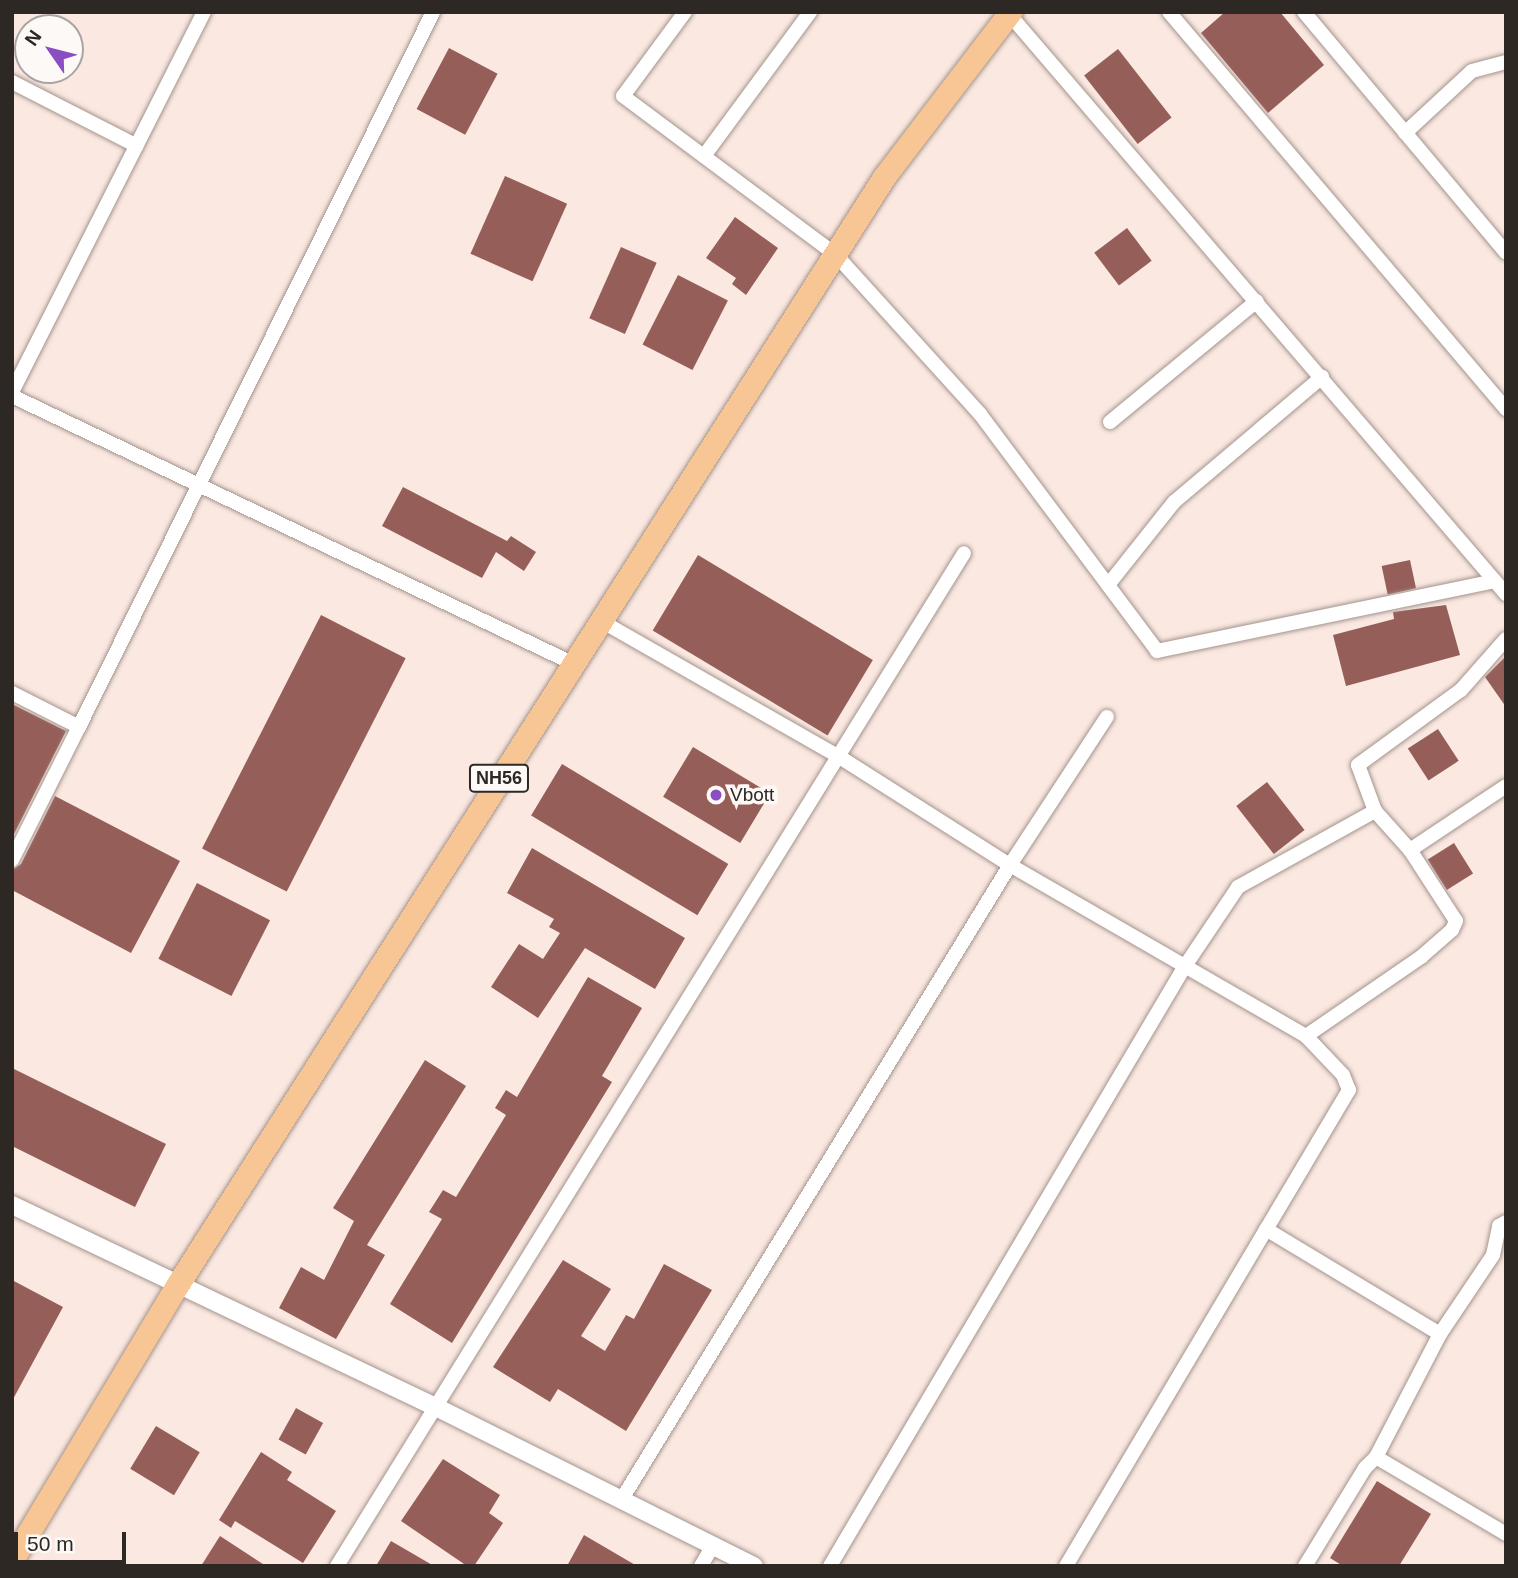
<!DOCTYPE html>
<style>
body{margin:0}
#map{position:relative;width:1518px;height:1578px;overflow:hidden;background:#fae8e1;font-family:Helvetica,sans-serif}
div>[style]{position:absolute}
.building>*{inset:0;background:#965e59;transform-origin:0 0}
.roads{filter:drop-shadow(0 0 2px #a4948d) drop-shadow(0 0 2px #a4948d)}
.minor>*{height:14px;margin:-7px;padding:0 7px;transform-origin:7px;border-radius:7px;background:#fff}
.tertiary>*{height:18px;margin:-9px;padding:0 9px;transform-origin:9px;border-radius:9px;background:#fff}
.trunk>*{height:23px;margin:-11.5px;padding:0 11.5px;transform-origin:11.5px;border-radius:11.5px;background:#f8c694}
.dots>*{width:19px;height:19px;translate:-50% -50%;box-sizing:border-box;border:4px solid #fdf9f7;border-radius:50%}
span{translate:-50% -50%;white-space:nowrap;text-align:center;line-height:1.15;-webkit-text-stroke:7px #fdf9f7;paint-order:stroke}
.shield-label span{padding:2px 5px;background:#fdf9f7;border:2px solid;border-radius:5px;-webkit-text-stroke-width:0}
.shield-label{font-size:18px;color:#2e2825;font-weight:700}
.poi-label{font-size:19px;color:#2e2825}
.left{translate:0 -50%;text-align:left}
.frame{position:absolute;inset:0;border:14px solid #2e2825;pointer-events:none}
.north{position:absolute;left:14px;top:14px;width:70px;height:70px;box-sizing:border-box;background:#fdf9f7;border:2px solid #aaa5a3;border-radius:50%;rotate:305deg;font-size:19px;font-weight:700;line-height:28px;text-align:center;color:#2e2825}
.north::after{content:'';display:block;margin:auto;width:24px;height:32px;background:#8b4dc2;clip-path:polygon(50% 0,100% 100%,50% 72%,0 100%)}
.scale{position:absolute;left:14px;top:1532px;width:112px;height:32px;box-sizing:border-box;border:4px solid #2e2825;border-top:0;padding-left:9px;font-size:21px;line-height:24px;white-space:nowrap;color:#2e2825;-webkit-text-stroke:5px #fdf9f7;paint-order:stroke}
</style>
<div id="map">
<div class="building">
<div style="clip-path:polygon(1225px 12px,1280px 12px,1324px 65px,1268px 113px,1201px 33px)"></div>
<div style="left:449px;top:48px;width:55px;height:69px;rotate:28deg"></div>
<div style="left:1118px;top:49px;width:87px;height:43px;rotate:52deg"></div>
<div style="left:505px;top:176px;width:68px;height:85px;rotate:24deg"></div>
<div style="clip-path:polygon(735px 217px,778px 248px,746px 295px,732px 284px,736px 278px,706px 258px)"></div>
<div style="left:1127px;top:228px;width:41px;height:41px;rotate:53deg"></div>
<div style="left:621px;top:247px;width:39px;height:78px;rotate:24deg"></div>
<div style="left:678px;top:275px;width:56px;height:78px;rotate:27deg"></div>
<div style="clip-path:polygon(403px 487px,507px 541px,511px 536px,536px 552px,524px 571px,496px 552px,482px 578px,382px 526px)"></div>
<div style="left:698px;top:555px;width:204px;height:88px;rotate:31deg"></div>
<div style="left:1410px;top:560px;width:29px;height:29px;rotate:78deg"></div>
<div style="clip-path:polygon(1446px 605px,1460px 655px,1346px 686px,1333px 635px,1394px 619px,1393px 612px)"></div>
<div style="left:321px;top:615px;width:95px;height:262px;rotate:27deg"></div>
<div style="clip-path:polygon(1506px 656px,1506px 707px,1485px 677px)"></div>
<div style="clip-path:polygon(12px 704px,66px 731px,12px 838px)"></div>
<div style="left:1438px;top:729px;width:38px;height:36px;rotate:57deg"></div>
<div style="left:693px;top:747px;width:90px;height:58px;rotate:31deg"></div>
<div style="left:562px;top:764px;width:194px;height:60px;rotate:31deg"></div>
<div style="left:1267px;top:782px;width:61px;height:39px;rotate:52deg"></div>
<div style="clip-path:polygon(55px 796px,180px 861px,131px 953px,12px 890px,12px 870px,21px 864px)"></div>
<div style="left:1454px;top:843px;width:36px;height:31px;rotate:58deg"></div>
<div style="clip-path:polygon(532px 848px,685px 938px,655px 989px,585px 948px,538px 1018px,491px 987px,519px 944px,543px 959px,560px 933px,549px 927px,554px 919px,507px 893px)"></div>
<div style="left:197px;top:883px;width:82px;height:85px;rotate:27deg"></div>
<div style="clip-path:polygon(588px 977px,642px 1008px,602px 1076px,612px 1082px,452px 1343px,390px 1304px,442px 1219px,429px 1212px,443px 1190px,456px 1197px,506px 1115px,495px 1108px,506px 1090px,517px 1097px)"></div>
<div style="clip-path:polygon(425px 1060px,466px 1086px,367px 1245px,385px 1255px,336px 1339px,279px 1308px,301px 1267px,324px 1280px,354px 1221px,333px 1208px)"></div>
<div style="clip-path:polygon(12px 1068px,166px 1144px,135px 1207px,12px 1146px)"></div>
<div style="clip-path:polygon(563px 1260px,611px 1289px,581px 1336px,605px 1351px,626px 1315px,634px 1319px,664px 1264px,712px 1290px,626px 1431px,558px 1389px,550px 1402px,493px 1367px)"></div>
<div style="clip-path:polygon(12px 1280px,63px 1307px,12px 1401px)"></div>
<div style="left:296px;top:1408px;width:31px;height:36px;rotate:29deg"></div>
<div style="left:156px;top:1426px;width:51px;height:50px;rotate:31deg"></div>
<div style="clip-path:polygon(261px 1452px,292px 1472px,287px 1480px,336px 1511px,303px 1563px,235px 1521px,231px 1528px,219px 1520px)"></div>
<div style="clip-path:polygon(443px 1459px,500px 1495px,489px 1513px,503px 1523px,474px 1566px,467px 1566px,401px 1521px)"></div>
<div style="clip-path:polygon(1377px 1481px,1431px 1514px,1399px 1566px,1343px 1566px,1330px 1558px)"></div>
<div style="clip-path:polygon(584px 1535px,637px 1566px,567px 1566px)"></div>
<div style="clip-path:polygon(220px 1536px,266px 1566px,201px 1566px)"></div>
<div style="clip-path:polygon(391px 1541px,434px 1566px,376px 1566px)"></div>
</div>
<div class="roads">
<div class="minor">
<div style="left:685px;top:12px;width:104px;rotate:126.4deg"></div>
<div style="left:623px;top:96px;width:264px;rotate:36.7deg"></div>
<div style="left:835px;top:254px;width:216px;rotate:47.8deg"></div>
<div style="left:980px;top:414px;width:296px;rotate:53.2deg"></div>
<div style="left:1157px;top:651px;width:345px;rotate:-11.7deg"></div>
<div style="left:1169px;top:12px;width:521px;rotate:49.67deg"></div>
<div style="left:1304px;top:12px;width:314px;rotate:50deg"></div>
<div style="left:1009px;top:14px;width:764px;rotate:49.41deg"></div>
<div style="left:12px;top:82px;width:140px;rotate:27.1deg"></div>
<div style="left:1405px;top:133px;width:91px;rotate:-42.8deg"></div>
<div style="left:1472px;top:71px;width:35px;rotate:-15deg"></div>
<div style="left:704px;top:156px;width:179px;rotate:-53.6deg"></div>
<div style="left:12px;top:392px;width:426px;rotate:-63.2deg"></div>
<div style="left:12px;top:396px;width:620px;rotate:25.49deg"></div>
<div style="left:1110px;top:422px;width:190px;rotate:-39.5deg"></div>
<div style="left:1108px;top:585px;width:106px;rotate:-51.5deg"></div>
<div style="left:1174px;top:502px;width:194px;rotate:-40.2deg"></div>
<div style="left:601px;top:621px;width:273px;rotate:29.7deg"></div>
<div style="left:838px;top:756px;width:204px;rotate:32.4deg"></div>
<div style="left:1010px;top:865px;width:743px;rotate:121.47deg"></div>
<div style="left:12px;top:693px;width:75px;rotate:26.9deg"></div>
<div style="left:79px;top:727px;width:798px;rotate:-63.66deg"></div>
<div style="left:1410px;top:850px;width:115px;rotate:-33.7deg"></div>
<div style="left:12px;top:860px;width:149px;rotate:-63.3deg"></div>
<div style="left:1306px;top:1036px;width:140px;rotate:-34.5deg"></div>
<div style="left:1421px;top:957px;width:41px;rotate:-41.1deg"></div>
<div style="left:1452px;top:930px;width:10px;rotate:-66deg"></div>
<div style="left:1456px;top:921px;width:85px;rotate:-122.9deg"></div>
<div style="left:1410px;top:850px;width:52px;rotate:-131.9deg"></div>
<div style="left:1375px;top:811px;width:49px;rotate:-110.3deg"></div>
<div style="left:1358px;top:765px;width:127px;rotate:-36.1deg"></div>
<div style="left:1461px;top:690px;width:68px;rotate:-48.6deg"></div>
<div style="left:1266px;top:1229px;width:203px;rotate:31.1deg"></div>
<div style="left:1376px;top:1457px;width:151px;rotate:30.6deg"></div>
<div style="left:337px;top:1566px;width:1191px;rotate:-58.24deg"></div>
<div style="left:701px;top:1566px;width:24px;rotate:-60deg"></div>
<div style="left:830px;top:1566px;width:697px;rotate:-59.39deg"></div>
<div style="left:1185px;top:966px;width:95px;rotate:-56.1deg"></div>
<div style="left:1238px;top:887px;width:157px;rotate:-29deg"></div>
<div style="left:1066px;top:1566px;width:554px;rotate:-59.27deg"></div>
<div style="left:1349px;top:1090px;width:16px;rotate:-112deg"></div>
<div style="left:1343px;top:1075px;width:54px;rotate:-133.5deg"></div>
<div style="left:1306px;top:1036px;width:342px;rotate:-150deg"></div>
<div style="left:1010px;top:865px;width:177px;rotate:-56.8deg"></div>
<div style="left:1305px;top:1566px;width:115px;rotate:-58.5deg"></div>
<div style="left:1365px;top:1468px;width:16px;rotate:-45deg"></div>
<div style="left:1376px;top:1457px;width:139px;rotate:-62.5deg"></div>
<div style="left:1440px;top:1334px;width:95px;rotate:-56.1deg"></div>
<div style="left:1493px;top:1255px;width:30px;rotate:-78deg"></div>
<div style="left:1499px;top:1226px;width:8px;rotate:-30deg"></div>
</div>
<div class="tertiary">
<div style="left:12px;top:1205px;width:467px;rotate:25.5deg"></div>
<div style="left:434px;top:1406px;width:358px;rotate:26.6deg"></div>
</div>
<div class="trunk">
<div style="left:12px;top:1560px;width:322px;rotate:-59deg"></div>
<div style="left:178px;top:1284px;width:1313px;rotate:-57.47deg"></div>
<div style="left:884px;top:177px;width:208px;rotate:-52.6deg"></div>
</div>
</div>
<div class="dots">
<div style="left:716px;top:795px;background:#8b4dc2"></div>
</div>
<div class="shield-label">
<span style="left:499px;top:778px">NH56</span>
</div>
<div class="poi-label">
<span class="left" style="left:730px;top:795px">Vbott</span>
</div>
<div class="frame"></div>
<div class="north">N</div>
<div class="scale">50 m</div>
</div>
